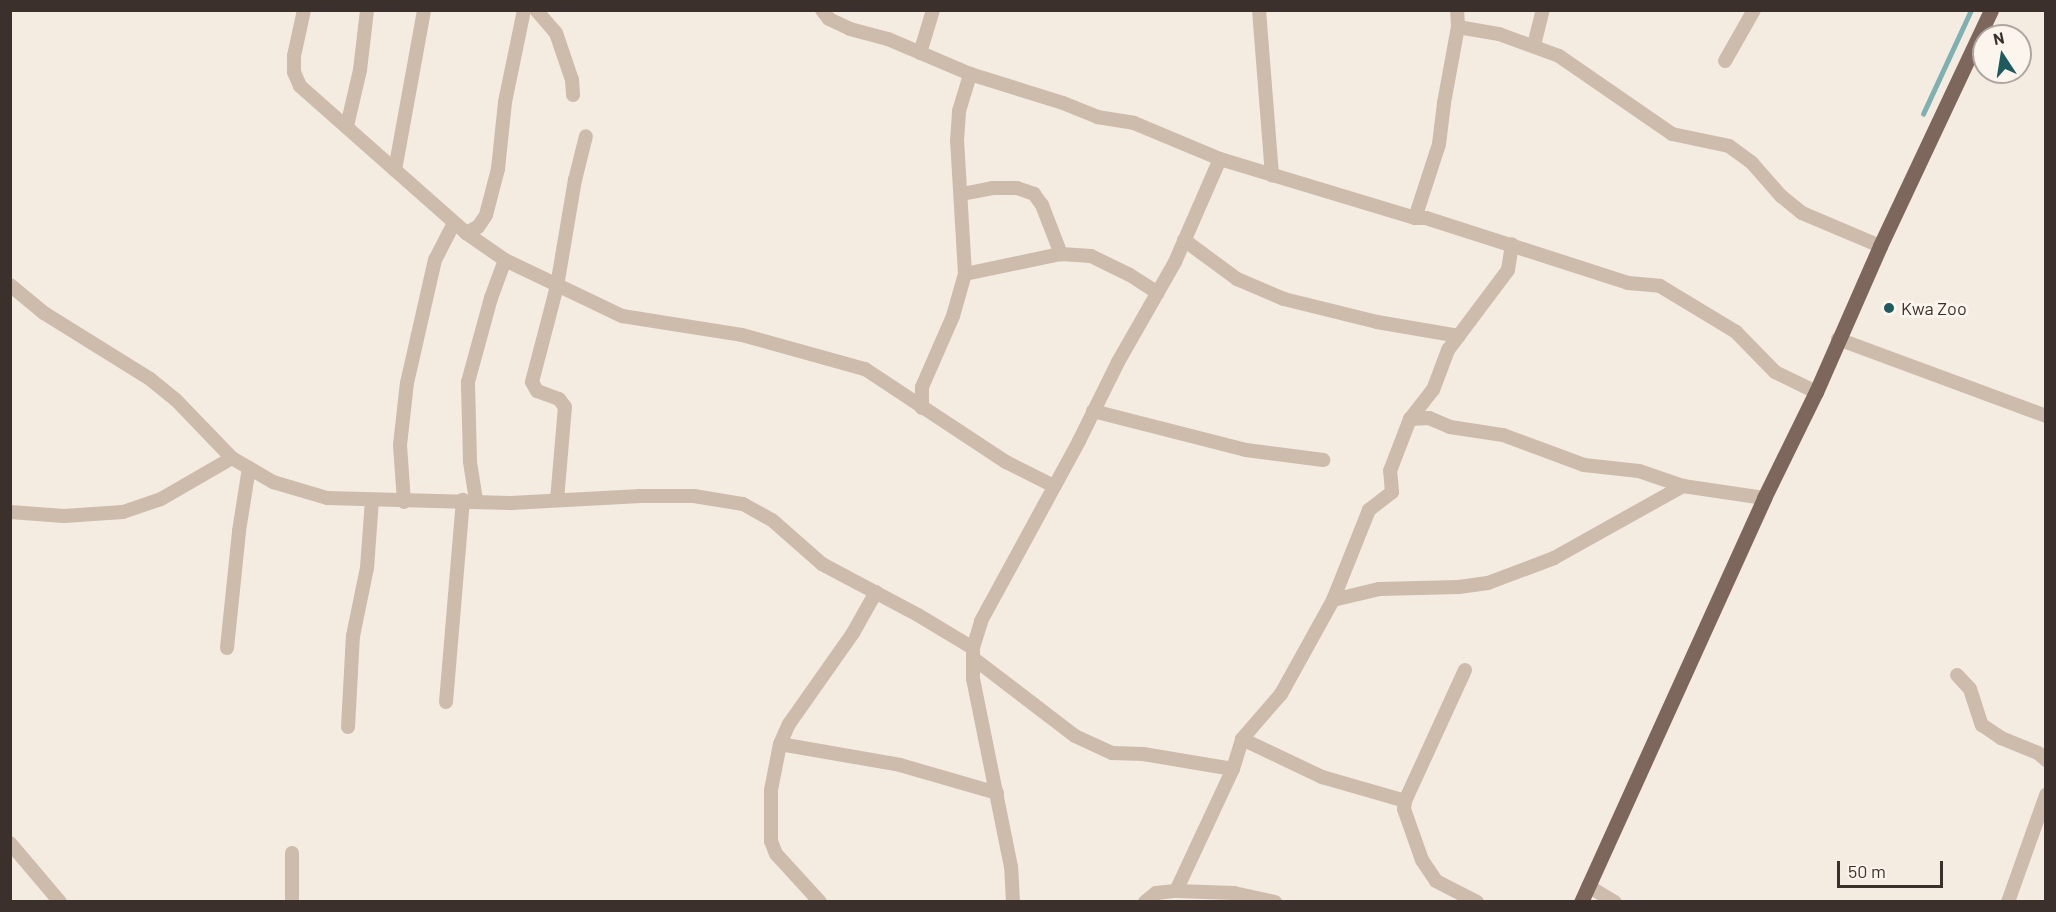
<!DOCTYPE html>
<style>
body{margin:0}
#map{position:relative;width:2056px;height:912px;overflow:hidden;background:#f4ebe1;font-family:Barlow,sans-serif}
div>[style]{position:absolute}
.stream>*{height:4.5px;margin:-2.25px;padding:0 2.25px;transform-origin:2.25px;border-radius:2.25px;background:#7fb0b2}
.minor>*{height:14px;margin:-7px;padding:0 7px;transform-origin:7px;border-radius:7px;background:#cdbbac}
.primary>*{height:15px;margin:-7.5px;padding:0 7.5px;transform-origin:7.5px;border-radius:7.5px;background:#7d675c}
.dots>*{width:16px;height:16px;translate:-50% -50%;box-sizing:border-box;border:3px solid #fbf5ee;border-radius:50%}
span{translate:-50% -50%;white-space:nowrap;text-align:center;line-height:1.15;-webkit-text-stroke:6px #fbf5ee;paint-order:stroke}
.poi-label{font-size:18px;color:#3b302b}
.left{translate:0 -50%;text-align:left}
.frame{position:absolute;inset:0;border:12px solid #3b302b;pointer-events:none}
.north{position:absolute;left:1972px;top:24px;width:60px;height:60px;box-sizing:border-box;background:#fbf5ee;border:2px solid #aea6a0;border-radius:50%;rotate:348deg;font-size:16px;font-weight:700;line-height:24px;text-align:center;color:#3b302b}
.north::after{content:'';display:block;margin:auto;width:21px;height:27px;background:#1f5a5e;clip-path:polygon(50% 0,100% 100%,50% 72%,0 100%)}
.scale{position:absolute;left:1837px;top:861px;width:106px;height:27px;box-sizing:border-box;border:3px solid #3b302b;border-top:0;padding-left:8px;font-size:18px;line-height:21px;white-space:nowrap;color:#3b302b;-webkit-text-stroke:4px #fbf5ee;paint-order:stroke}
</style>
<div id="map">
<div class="stream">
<div style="left:1923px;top:114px;width:115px;rotate:-65.2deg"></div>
</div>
<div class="minor">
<div style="left:304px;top:10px;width:47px;rotate:102.3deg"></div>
<div style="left:294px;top:56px;width:16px;rotate:90deg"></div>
<div style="left:294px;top:72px;width:15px;rotate:67deg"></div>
<div style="left:300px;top:86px;width:222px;rotate:41.5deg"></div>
<div style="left:466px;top:233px;width:47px;rotate:34.7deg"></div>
<div style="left:505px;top:260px;width:130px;rotate:25.6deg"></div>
<div style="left:622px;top:316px;width:121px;rotate:9deg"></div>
<div style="left:742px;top:335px;width:128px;rotate:15.5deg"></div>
<div style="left:865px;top:369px;width:169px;rotate:33.4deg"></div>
<div style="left:1006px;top:462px;width:54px;rotate:26.6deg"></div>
<div style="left:536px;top:10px;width:30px;rotate:49deg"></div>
<div style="left:556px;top:33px;width:50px;rotate:71.2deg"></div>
<div style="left:572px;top:80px;width:15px;rotate:86deg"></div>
<div style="left:822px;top:10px;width:11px;rotate:52deg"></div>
<div style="left:829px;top:19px;width:23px;rotate:25deg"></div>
<div style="left:850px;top:29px;width:39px;rotate:15deg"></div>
<div style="left:888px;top:39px;width:89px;rotate:23.1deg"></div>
<div style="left:970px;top:74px;width:97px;rotate:17.3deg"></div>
<div style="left:1063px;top:103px;width:37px;rotate:22deg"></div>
<div style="left:1097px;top:117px;width:37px;rotate:9deg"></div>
<div style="left:1134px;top:123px;width:93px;rotate:22.7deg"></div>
<div style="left:1220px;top:159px;width:204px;rotate:16.8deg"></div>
<div style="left:1415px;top:218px;width:11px"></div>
<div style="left:1426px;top:218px;width:212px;rotate:17.8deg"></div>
<div style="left:1628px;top:283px;width:32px;rotate:5deg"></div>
<div style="left:1660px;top:286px;width:89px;rotate:31.2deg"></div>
<div style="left:1736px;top:332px;width:56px;rotate:45.7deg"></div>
<div style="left:1775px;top:372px;width:46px;rotate:26deg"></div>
<div style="left:1259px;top:10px;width:166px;rotate:85.5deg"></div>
<div style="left:1458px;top:27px;width:42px;rotate:9.7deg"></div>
<div style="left:1499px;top:34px;width:64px;rotate:20.1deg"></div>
<div style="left:1559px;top:56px;width:137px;rotate:34.6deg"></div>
<div style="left:1672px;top:134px;width:58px;rotate:11.9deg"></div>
<div style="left:1729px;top:146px;width:29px;rotate:36deg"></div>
<div style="left:1752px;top:163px;width:44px;rotate:48.7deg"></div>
<div style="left:1781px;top:196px;width:27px;rotate:39deg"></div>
<div style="left:1802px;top:213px;width:85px;rotate:22.9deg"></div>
<div style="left:1534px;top:45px;width:36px;rotate:-76deg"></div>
<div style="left:920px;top:53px;width:45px;rotate:-73.2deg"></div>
<div style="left:1725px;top:61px;width:59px;rotate:-60.4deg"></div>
<div style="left:347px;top:126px;width:57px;rotate:-76.9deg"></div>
<div style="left:360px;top:70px;width:60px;rotate:-83.3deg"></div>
<div style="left:395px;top:170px;width:163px;rotate:-79.7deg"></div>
<div style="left:962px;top:194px;width:31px;rotate:-11deg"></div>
<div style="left:992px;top:188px;width:25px"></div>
<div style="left:1017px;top:188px;width:18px;rotate:19deg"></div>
<div style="left:1034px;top:194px;width:14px;rotate:54deg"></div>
<div style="left:1042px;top:205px;width:53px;rotate:68.8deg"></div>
<div style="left:1415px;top:218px;width:78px;rotate:-72deg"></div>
<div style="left:1439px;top:144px;width:41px;rotate:-83deg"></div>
<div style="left:1444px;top:103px;width:77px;rotate:-79.6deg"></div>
<div style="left:1458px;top:27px;width:17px;rotate:-93deg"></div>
<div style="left:466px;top:233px;width:13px;rotate:-27deg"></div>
<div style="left:478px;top:227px;width:14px;rotate:-56deg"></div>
<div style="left:486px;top:215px;width:48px;rotate:-75.4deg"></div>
<div style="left:498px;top:169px;width:67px;rotate:-84deg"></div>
<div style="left:505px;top:102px;width:94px;rotate:-78.3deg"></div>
<div style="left:1184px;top:240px;width:66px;rotate:36.3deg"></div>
<div style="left:1237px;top:279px;width:51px;rotate:23.1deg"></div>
<div style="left:1284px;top:299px;width:96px;rotate:13.9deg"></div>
<div style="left:1377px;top:322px;width:83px;rotate:9.7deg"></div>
<div style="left:965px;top:274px;width:98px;rotate:-11.8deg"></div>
<div style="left:1061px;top:254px;width:30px;rotate:4deg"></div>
<div style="left:1091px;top:256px;width:43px;rotate:26deg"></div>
<div style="left:1130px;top:275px;width:33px;rotate:33deg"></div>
<div style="left:10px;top:285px;width:44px;rotate:39.5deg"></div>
<div style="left:44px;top:313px;width:125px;rotate:31.9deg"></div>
<div style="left:150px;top:379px;width:33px;rotate:39deg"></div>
<div style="left:176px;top:400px;width:81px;rotate:46deg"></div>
<div style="left:232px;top:458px;width:48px;rotate:30.3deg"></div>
<div style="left:273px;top:482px;width:56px;rotate:16.5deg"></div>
<div style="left:327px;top:498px;width:184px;rotate:1.6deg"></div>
<div style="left:511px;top:503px;width:130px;rotate:-3.1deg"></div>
<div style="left:641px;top:496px;width:53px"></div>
<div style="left:694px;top:496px;width:50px;rotate:9.3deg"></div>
<div style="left:743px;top:504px;width:33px;rotate:29deg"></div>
<div style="left:772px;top:520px;width:67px;rotate:41.3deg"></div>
<div style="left:822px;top:564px;width:109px;rotate:28deg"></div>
<div style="left:918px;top:615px;width:64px;rotate:31deg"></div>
<div style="left:1838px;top:339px;width:222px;rotate:20.3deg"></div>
<div style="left:922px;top:408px;width:21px;rotate:-90deg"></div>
<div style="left:922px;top:387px;width:77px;rotate:-66.4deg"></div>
<div style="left:953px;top:316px;width:44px;rotate:-74.1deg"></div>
<div style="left:965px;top:274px;width:133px;rotate:-93.4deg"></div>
<div style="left:957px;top:141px;width:30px;rotate:-86deg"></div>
<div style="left:959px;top:111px;width:39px;rotate:-73deg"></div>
<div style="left:1093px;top:411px;width:158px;rotate:14.3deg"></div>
<div style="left:1246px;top:450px;width:78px;rotate:7.4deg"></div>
<div style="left:1410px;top:419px;width:19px;rotate:-3deg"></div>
<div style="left:1429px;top:418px;width:23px;rotate:23deg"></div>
<div style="left:1450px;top:427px;width:54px;rotate:8.6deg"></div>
<div style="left:1503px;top:435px;width:86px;rotate:20.3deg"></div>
<div style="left:1584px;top:465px;width:55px;rotate:6.2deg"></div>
<div style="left:1639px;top:471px;width:46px;rotate:18.8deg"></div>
<div style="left:1683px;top:486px;width:82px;rotate:8.4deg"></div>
<div style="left:476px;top:500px;width:39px;rotate:-99deg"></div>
<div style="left:470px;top:461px;width:79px;rotate:-91.5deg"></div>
<div style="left:468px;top:382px;width:87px;rotate:-74.7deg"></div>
<div style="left:491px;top:298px;width:40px;rotate:-69.8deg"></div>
<div style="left:557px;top:500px;width:93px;rotate:-85.1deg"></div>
<div style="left:565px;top:407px;width:10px;rotate:-127deg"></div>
<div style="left:559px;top:399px;width:23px;rotate:-160deg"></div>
<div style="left:537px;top:391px;width:10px;rotate:-119deg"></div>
<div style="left:532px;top:382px;width:99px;rotate:-75.4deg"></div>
<div style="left:557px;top:286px;width:108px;rotate:-80.4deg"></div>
<div style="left:575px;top:180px;width:45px;rotate:-76deg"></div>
<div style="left:404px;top:502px;width:57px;rotate:-94deg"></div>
<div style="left:400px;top:445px;width:62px;rotate:-83.6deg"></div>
<div style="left:407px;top:383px;width:126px;rotate:-77.2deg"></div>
<div style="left:435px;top:260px;width:42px;rotate:-62.8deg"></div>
<div style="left:10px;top:512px;width:54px;rotate:4.2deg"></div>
<div style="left:64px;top:516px;width:59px;rotate:-3.9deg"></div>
<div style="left:123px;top:512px;width:40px;rotate:-18.9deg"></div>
<div style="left:161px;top:499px;width:82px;rotate:-30deg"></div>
<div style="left:1333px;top:600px;width:47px;rotate:-13.4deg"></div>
<div style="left:1379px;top:589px;width:80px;rotate:-1.4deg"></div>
<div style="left:1459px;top:587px;width:29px;rotate:-8deg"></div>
<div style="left:1488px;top:583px;width:71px;rotate:-20.7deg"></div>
<div style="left:1554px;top:558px;width:148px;rotate:-29.2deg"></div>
<div style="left:227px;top:648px;width:118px;rotate:-84.1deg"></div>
<div style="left:239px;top:531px;width:64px;rotate:-81deg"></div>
<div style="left:973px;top:658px;width:128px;rotate:37.4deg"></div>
<div style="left:1075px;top:736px;width:41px;rotate:24.7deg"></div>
<div style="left:1112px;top:753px;width:31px;rotate:2deg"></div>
<div style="left:1143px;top:754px;width:91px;rotate:9.5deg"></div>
<div style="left:1465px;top:670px;width:144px;rotate:114.6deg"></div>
<div style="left:1405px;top:801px;width:8px;rotate:97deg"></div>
<div style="left:1404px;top:809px;width:54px;rotate:70.6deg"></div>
<div style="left:1422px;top:860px;width:25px;rotate:56deg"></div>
<div style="left:1436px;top:881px;width:46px;rotate:27.1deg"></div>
<div style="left:1957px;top:675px;width:19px;rotate:47deg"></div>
<div style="left:1970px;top:689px;width:38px;rotate:72deg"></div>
<div style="left:1982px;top:725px;width:23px;rotate:34deg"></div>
<div style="left:2001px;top:738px;width:40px;rotate:22deg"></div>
<div style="left:2038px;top:753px;width:11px;rotate:41deg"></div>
<div style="left:446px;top:702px;width:203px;rotate:-85.2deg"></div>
<div style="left:348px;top:727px;width:91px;rotate:-86.9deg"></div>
<div style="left:353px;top:636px;width:69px;rotate:-78.4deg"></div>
<div style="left:367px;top:568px;width:68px;rotate:-85.8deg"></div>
<div style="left:1242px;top:739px;width:89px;rotate:25.4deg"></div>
<div style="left:1322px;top:777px;width:86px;rotate:16.1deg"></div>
<div style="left:780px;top:744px;width:122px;rotate:9.9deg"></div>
<div style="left:900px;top:765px;width:101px;rotate:16.1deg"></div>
<div style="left:10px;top:843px;width:77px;rotate:49.7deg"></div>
<div style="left:1588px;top:886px;width:31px;rotate:31deg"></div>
<div style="left:1176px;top:891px;width:135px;rotate:-65deg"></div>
<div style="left:1233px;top:769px;width:31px;rotate:-73deg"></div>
<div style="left:1242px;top:739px;width:60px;rotate:-49.1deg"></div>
<div style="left:1281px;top:694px;width:107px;rotate:-61deg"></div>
<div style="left:1333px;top:600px;width:97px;rotate:-68.2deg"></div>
<div style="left:1369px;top:510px;width:29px;rotate:-38deg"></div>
<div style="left:1392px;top:492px;width:21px;rotate:-95deg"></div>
<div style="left:1390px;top:471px;width:56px;rotate:-69deg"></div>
<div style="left:1410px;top:419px;width:37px;rotate:-52deg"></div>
<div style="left:1433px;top:390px;width:43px;rotate:-69.4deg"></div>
<div style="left:1448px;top:350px;width:100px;rotate:-53.1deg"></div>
<div style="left:1508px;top:270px;width:26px;rotate:-81deg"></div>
<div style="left:292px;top:902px;width:49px;rotate:-90deg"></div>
<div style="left:820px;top:902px;width:65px;rotate:-132.5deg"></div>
<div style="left:776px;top:854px;width:14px;rotate:-111deg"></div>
<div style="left:771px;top:841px;width:51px;rotate:-90deg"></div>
<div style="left:771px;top:790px;width:47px;rotate:-78.9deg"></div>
<div style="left:780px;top:744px;width:22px;rotate:-66deg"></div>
<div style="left:789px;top:724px;width:111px;rotate:-54.9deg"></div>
<div style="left:853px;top:633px;width:47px;rotate:-60.7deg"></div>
<div style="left:1013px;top:902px;width:35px;rotate:-93deg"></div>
<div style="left:1011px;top:867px;width:193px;rotate:-101.4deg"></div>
<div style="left:973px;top:678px;width:30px;rotate:-90deg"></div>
<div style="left:973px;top:648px;width:28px;rotate:-73deg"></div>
<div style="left:981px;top:621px;width:205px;rotate:-61.4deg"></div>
<div style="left:1079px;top:441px;width:88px;rotate:-63.7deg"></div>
<div style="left:1118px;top:362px;width:115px;rotate:-60.3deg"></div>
<div style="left:1175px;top:262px;width:112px;rotate:-66.4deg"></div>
<div style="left:1145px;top:902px;width:14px;rotate:-39deg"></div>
<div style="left:1156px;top:893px;width:20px;rotate:-6deg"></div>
<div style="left:1176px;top:891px;width:58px;rotate:2deg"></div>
<div style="left:1234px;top:893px;width:42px;rotate:12.4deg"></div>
<div style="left:2008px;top:902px;width:114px;rotate:-70.4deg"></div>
</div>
<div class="primary">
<div style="left:1581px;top:902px;width:444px;rotate:-65.6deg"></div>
<div style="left:1764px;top:498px;width:118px;rotate:-63.9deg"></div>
<div style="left:1816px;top:392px;width:159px;rotate:-66.3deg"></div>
<div style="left:1880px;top:246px;width:261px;rotate:-64.8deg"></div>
</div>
<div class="dots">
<div style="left:1889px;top:308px;background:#1f5a5e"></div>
</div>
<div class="poi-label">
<span class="left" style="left:1901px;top:308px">Kwa Zoo</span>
</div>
<div class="frame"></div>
<div class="north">N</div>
<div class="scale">50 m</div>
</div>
